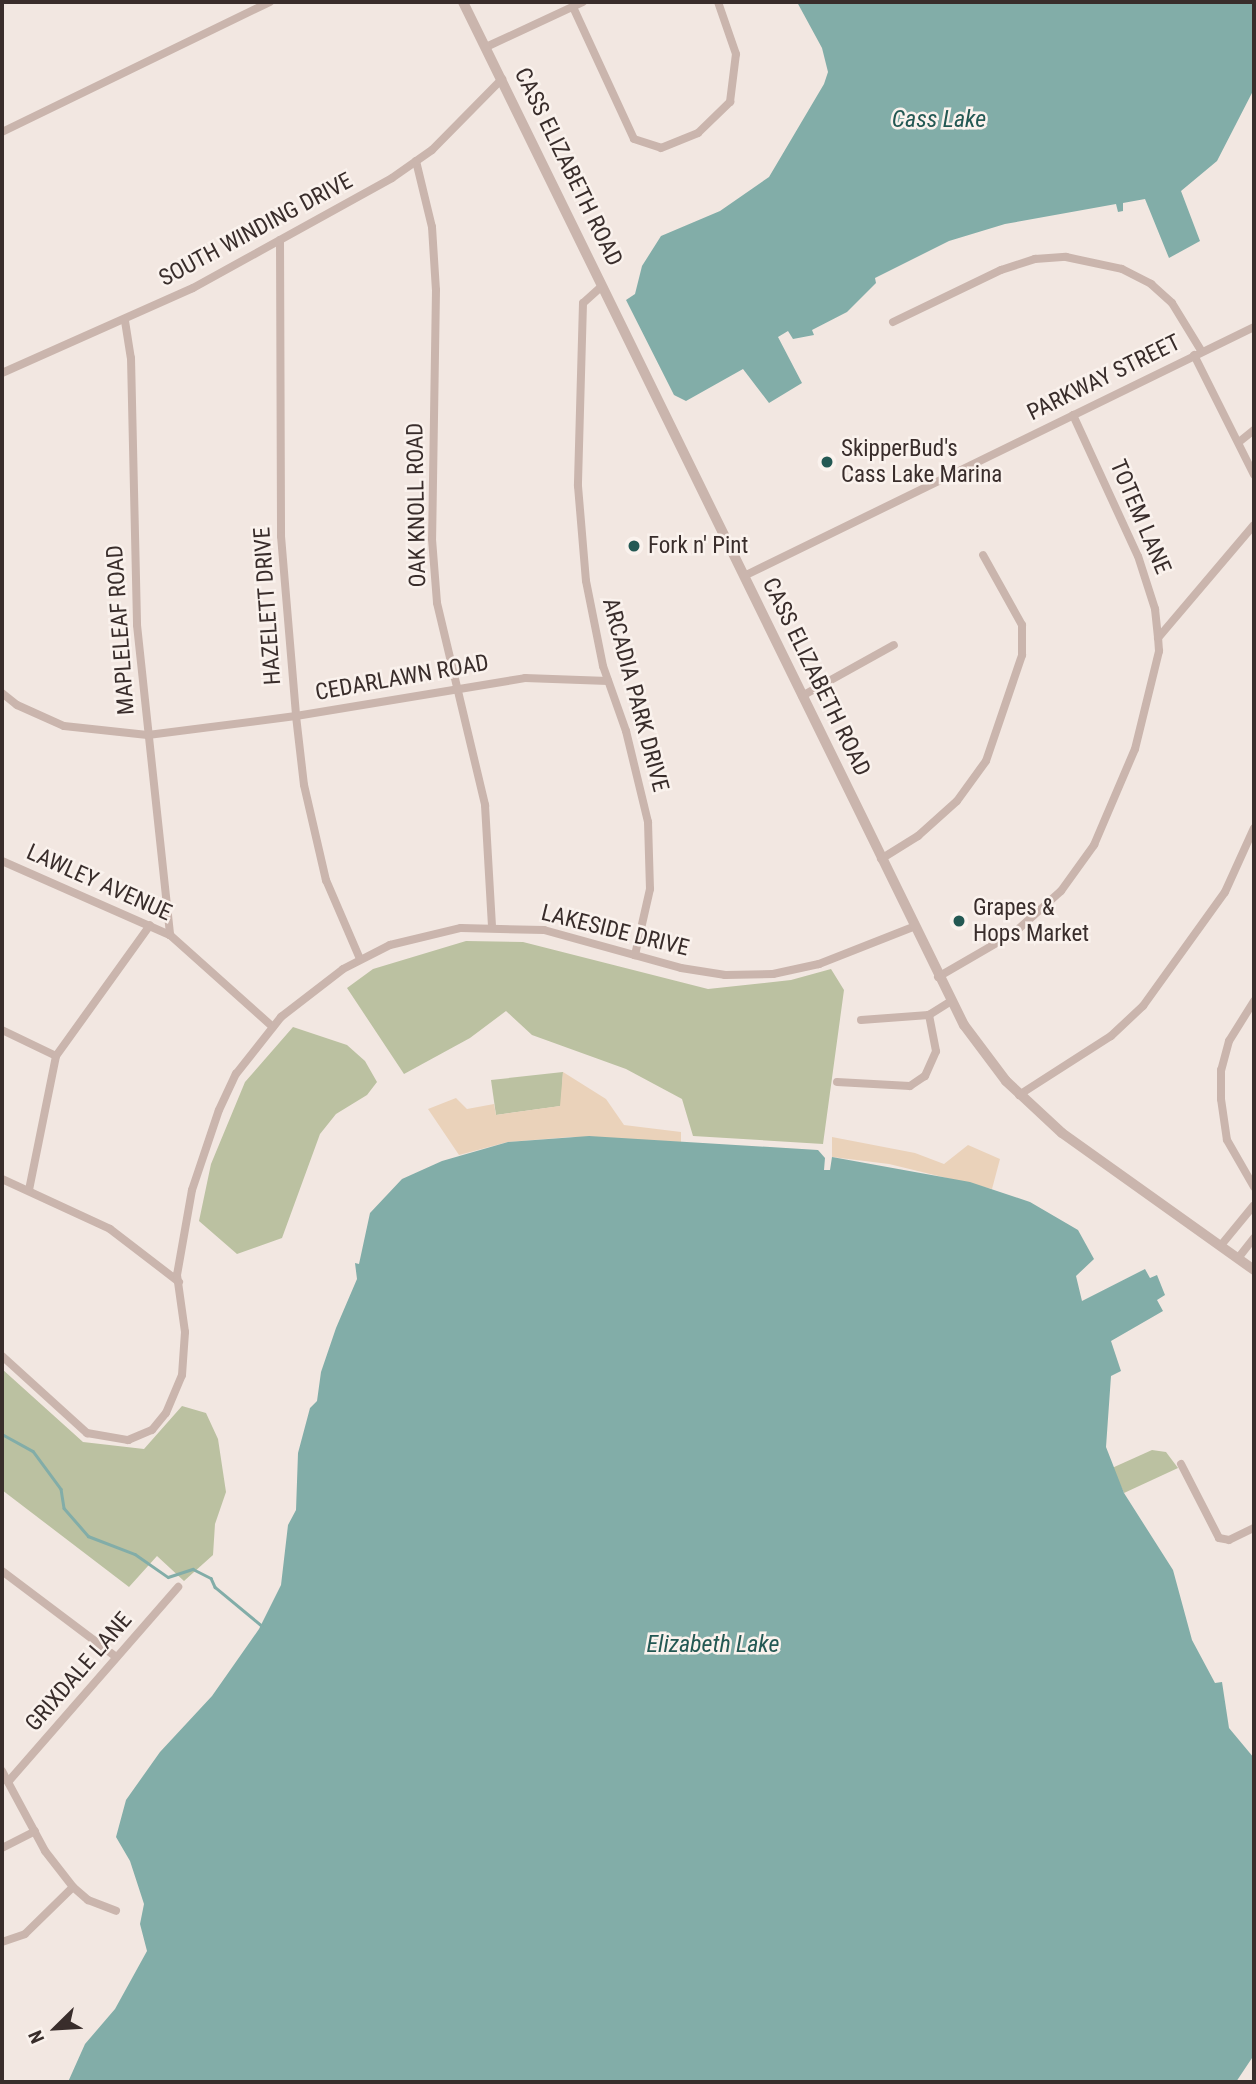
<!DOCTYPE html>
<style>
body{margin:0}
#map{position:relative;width:1256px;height:2084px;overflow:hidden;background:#f2e7e1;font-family:"Roboto Condensed",sans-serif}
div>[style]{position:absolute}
.green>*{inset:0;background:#bbc1a1}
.sand>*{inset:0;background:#ead2ba}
.water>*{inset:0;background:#82ada8}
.stream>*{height:2.5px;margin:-1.25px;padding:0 1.25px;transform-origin:1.25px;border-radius:1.25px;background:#82ada8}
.minor>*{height:8px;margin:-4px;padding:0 4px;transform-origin:4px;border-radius:4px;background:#cab5ad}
.tertiary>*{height:10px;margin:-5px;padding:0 5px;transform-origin:5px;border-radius:5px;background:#cab5ad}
.dots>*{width:19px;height:19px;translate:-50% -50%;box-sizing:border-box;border:4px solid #faf2ed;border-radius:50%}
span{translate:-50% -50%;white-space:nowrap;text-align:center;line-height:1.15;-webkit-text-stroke:5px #faf2ed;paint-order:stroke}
.street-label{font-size:23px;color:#392d2b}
.poi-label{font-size:23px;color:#392d2b}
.left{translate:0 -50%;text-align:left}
.water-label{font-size:24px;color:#235853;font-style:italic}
.frame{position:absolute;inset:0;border:4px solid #392d2b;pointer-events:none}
.north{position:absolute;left:21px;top:1993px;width:70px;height:70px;-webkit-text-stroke:5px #faf2ed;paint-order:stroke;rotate:246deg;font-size:19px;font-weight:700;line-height:28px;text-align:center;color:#392d2b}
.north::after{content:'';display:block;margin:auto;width:24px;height:32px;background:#392d2b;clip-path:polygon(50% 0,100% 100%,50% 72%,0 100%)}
</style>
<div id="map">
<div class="green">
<div style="clip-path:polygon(466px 941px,523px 942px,708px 989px,791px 980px,831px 969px,844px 990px,823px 1144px,693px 1136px,682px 1099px,626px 1069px,532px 1035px,506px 1011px,470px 1038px,404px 1074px,347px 988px,373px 969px)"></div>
<div style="clip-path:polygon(293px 1027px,347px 1045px,365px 1061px,377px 1082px,367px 1095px,336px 1114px,320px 1134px,282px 1238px,237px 1254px,199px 1221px,211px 1164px,245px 1082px)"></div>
<div style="clip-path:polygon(563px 1072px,561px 1106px,496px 1115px,491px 1080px)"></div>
<div style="clip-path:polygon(2px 1369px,83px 1442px,144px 1449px,182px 1406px,206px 1413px,218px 1439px,226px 1492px,215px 1524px,213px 1555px,184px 1581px,157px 1556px,129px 1587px,2px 1490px)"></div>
<div style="clip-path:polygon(1152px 1450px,1166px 1452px,1178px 1468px,1124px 1493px,1112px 1468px)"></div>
</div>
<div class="sand">
<div style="clip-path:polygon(563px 1072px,606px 1099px,624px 1125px,681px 1132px,681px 1142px,571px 1137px,508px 1142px,459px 1155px,428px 1109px,456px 1098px,467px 1109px,494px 1104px,496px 1115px,560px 1106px)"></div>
<div style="clip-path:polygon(832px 1137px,915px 1153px,944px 1164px,968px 1145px,1000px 1159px,992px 1189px,889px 1164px,832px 1157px)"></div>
</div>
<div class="water">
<div style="clip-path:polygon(797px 2px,1254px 2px,1254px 89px,1217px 161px,1181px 191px,1200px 241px,1169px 258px,1145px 199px,1123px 203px,1123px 211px,1118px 212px,1116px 204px,1005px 224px,949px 241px,875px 278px,876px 283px,847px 312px,812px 330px,814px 335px,793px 339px,788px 331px,778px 337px,802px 383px,769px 403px,743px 369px,686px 401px,674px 395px,626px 300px,635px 294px,642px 266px,661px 236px,720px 211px,769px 177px,824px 84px,828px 72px,822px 48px)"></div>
<div style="clip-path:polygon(589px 1136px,818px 1150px,825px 1158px,824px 1170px,830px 1170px,832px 1157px,970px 1182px,1030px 1202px,1078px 1230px,1094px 1259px,1076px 1276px,1082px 1301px,1145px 1269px,1150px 1278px,1157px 1275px,1165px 1295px,1157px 1300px,1163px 1311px,1111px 1341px,1121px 1371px,1111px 1376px,1106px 1447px,1124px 1493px,1173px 1570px,1192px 1640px,1215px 1683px,1222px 1682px,1229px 1728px,1254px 1758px,1254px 2055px,1236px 2082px,68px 2082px,85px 2044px,115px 2009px,147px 1951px,140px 1924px,144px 1904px,130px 1861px,116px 1837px,126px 1800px,160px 1752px,212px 1696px,259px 1629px,281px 1585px,288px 1525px,296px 1510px,298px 1453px,310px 1408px,317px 1401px,321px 1372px,336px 1328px,357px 1279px,355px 1263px,359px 1264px,370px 1213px,402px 1179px,442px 1161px,508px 1142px)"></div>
</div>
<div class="stream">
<div style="left:2px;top:1434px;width:35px;rotate:29deg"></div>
<div style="left:33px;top:1451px;width:47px;rotate:53.6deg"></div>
<div style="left:61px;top:1489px;width:19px;rotate:81deg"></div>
<div style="left:64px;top:1508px;width:37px;rotate:49deg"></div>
<div style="left:88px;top:1536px;width:50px;rotate:21deg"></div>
<div style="left:135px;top:1554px;width:40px;rotate:34.9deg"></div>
<div style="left:168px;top:1577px;width:26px;rotate:-18deg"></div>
<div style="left:193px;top:1569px;width:20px;rotate:27deg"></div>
<div style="left:211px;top:1578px;width:10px;rotate:66deg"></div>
<div style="left:215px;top:1587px;width:60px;rotate:39.6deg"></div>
</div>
<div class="minor">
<div style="left:573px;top:7px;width:145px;rotate:65.2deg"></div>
<div style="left:634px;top:139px;width:28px;rotate:18deg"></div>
<div style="left:661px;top:148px;width:40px;rotate:-22deg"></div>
<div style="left:698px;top:133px;width:45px;rotate:-44.1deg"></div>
<div style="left:730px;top:102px;width:48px;rotate:-82.9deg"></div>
<div style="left:736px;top:54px;width:55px;rotate:-109.1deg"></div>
<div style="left:486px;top:47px;width:107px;rotate:-24.9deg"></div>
<div style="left:2px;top:132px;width:298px;rotate:-25.9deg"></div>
<div style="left:416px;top:161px;width:68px;rotate:76.4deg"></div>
<div style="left:432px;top:227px;width:63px;rotate:86.4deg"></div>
<div style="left:436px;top:290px;width:249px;rotate:90.9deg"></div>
<div style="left:432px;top:539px;width:64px;rotate:85.5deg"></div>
<div style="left:437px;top:603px;width:208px;rotate:76.6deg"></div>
<div style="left:485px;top:805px;width:123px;rotate:86.7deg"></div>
<div style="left:280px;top:240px;width:296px;rotate:89.8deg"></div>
<div style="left:281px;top:536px;width:181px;rotate:85.2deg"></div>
<div style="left:296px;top:716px;width:69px;rotate:83.4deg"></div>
<div style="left:304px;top:785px;width:98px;rotate:77deg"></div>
<div style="left:326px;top:880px;width:86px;rotate:66.7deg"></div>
<div style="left:602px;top:286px;width:25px;rotate:138deg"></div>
<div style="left:583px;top:303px;width:183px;rotate:91.6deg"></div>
<div style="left:578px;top:486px;width:95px;rotate:85.2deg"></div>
<div style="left:586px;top:581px;width:87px;rotate:78.7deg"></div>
<div style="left:603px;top:666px;width:69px;rotate:70.5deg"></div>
<div style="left:626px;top:731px;width:94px;rotate:76.4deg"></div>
<div style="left:648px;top:822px;width:67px;rotate:88.3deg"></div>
<div style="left:650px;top:889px;width:68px;rotate:102.8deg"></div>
<div style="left:125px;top:321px;width:37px;rotate:81deg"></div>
<div style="left:131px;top:358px;width:267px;rotate:88.7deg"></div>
<div style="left:137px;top:625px;width:312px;rotate:83.9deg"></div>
<div style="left:893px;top:322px;width:120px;rotate:-25.7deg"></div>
<div style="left:1001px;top:270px;width:36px;rotate:-18deg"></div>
<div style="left:1035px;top:259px;width:31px;rotate:-4deg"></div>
<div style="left:1066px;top:257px;width:57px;rotate:12.1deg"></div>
<div style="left:1122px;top:269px;width:33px;rotate:27deg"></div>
<div style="left:1151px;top:284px;width:28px;rotate:42deg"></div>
<div style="left:1172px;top:303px;width:57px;rotate:58.5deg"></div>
<div style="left:1194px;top:355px;width:134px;rotate:63.4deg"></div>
<div style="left:2px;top:373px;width:209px;rotate:-24deg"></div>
<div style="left:193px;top:288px;width:227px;rotate:-28.9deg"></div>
<div style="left:392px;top:178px;width:49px;rotate:-35deg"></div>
<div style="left:432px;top:150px;width:100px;rotate:-45.4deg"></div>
<div style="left:1073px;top:415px;width:155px;rotate:65.3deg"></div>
<div style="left:1138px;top:556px;width:56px;rotate:72.2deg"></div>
<div style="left:1155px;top:609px;width:29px;rotate:84deg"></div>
<div style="left:1239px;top:442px;width:19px;rotate:-39deg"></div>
<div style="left:744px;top:576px;width:568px;rotate:-26.02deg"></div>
<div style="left:2px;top:693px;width:19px;rotate:39deg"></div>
<div style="left:17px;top:705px;width:51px;rotate:24.1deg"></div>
<div style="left:64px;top:726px;width:84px;rotate:6.1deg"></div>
<div style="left:148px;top:735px;width:149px;rotate:-7.3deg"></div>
<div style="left:296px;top:716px;width:232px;rotate:-9.4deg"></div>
<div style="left:525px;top:678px;width:83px;rotate:2.1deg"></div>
<div style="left:802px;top:696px;width:105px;rotate:-29deg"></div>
<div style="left:881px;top:859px;width:44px;rotate:-31.9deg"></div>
<div style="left:918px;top:836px;width:52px;rotate:-41.9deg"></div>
<div style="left:957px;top:801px;width:49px;rotate:-54.1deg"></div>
<div style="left:986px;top:761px;width:112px;rotate:-71.2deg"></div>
<div style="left:1022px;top:655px;width:30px;rotate:-90deg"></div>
<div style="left:1022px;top:625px;width:80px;rotate:-119.1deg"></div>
<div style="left:2px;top:861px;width:184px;rotate:23.8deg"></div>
<div style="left:170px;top:935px;width:138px;rotate:41.8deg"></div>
<div style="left:938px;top:977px;width:88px;rotate:-30.1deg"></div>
<div style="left:1014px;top:933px;width:63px;rotate:-41.8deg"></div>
<div style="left:1061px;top:891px;width:57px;rotate:-54.3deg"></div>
<div style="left:1094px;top:845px;width:104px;rotate:-66.9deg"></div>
<div style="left:1135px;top:749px;width:101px;rotate:-76.2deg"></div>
<div style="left:1159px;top:651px;width:13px;rotate:-94deg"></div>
<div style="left:1158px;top:638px;width:148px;rotate:-49.7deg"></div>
<div style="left:1254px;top:1001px;width:47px;rotate:122deg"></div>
<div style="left:1229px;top:1041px;width:30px;rotate:105deg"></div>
<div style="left:1221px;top:1070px;width:29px;rotate:90deg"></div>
<div style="left:1221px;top:1099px;width:41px;rotate:81.7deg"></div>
<div style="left:1227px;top:1140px;width:54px;rotate:60.1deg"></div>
<div style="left:861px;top:1020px;width:68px;rotate:-4.2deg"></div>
<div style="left:2px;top:1030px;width:60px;rotate:25.7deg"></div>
<div style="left:837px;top:1082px;width:73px;rotate:3.1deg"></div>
<div style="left:910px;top:1086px;width:18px;rotate:-34deg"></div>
<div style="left:925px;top:1076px;width:27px;rotate:-66deg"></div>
<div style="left:936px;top:1051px;width:37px;rotate:-101deg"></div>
<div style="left:929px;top:1015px;width:26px;rotate:-32deg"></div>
<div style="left:1019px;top:1095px;width:109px;rotate:-32.7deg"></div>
<div style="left:1111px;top:1036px;width:44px;rotate:-43.2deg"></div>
<div style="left:1143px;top:1006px;width:140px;rotate:-54.3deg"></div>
<div style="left:1225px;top:892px;width:70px;rotate:-65.6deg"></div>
<div style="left:2px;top:1179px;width:119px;rotate:24.8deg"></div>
<div style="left:110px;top:1229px;width:87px;rotate:37.5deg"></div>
<div style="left:29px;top:1190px;width:137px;rotate:-78.6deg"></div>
<div style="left:56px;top:1056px;width:161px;rotate:-54.3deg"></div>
<div style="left:1222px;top:1244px;width:50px;rotate:-50.6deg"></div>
<div style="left:1239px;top:1257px;width:24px;rotate:-52deg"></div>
<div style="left:2px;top:1356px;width:115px;rotate:42.2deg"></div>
<div style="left:87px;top:1433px;width:42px;rotate:9.7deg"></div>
<div style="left:128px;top:1440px;width:26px;rotate:-23deg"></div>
<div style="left:152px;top:1430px;width:22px;rotate:-51deg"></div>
<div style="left:166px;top:1413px;width:41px;rotate:-67.2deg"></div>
<div style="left:182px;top:1375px;width:43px;rotate:-86deg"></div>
<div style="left:185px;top:1332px;width:58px;rotate:-98deg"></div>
<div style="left:177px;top:1275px;width:86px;rotate:-80deg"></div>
<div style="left:192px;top:1190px;width:84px;rotate:-71.4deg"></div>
<div style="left:219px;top:1110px;width:40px;rotate:-65deg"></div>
<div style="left:236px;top:1074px;width:73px;rotate:-51.7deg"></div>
<div style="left:281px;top:1017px;width:78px;rotate:-37.7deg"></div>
<div style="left:343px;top:969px;width:53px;rotate:-27.1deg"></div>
<div style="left:390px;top:945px;width:73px;rotate:-13.5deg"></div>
<div style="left:461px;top:928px;width:83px;rotate:1.4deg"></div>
<div style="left:544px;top:930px;width:142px;rotate:15.5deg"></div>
<div style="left:681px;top:968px;width:45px;rotate:9deg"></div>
<div style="left:725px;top:975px;width:48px;rotate:-1.2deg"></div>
<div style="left:773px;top:974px;width:47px;rotate:-12.3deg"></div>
<div style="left:819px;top:964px;width:101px;rotate:-21.5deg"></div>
<div style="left:1181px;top:1464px;width:83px;rotate:62.8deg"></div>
<div style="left:1219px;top:1538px;width:10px;rotate:11deg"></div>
<div style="left:1229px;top:1540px;width:28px;rotate:-26deg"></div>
<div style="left:2px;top:1571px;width:143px;rotate:37deg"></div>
<div style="left:2px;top:1771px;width:91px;rotate:61.7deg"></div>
<div style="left:45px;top:1851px;width:46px;rotate:52.1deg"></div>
<div style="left:73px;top:1887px;width:20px;rotate:41deg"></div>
<div style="left:88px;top:1900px;width:30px;rotate:21deg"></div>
<div style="left:8px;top:1782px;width:259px;rotate:-48.9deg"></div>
<div style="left:2px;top:1848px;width:37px;rotate:-27deg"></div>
<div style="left:2px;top:1942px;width:24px;rotate:-19deg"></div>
<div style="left:25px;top:1934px;width:67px;rotate:-44.4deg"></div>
</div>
<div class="tertiary">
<div style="left:463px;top:2px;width:1139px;rotate:63.91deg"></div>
<div style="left:964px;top:1025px;width:70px;rotate:53.1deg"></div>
<div style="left:1006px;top:1081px;width:76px;rotate:42.9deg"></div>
<div style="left:1062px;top:1133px;width:236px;rotate:35.5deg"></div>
</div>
<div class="dots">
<div style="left:827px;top:462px;background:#235853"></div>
<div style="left:634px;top:546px;background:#235853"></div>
<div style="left:959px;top:921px;background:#235853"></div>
</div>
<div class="street-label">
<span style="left:568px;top:167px;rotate:64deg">CASS ELIZABETH ROAD</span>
<span style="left:256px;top:230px;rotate:-28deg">SOUTH WINDING DRIVE</span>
<span style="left:1104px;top:378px;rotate:-26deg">PARKWAY STREET</span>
<span style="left:417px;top:505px;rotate:-91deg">OAK KNOLL ROAD</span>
<span style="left:1140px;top:517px;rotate:67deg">TOTEM LANE</span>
<span style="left:268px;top:606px;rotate:-94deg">HAZELETT DRIVE</span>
<span style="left:121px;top:630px;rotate:-94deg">MAPLELEAF ROAD</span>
<span style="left:816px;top:677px;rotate:64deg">CASS ELIZABETH ROAD</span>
<span style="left:402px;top:678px;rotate:-10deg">CEDARLAWN ROAD</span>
<span style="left:635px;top:695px;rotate:75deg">ARCADIA PARK DRIVE</span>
<span style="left:99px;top:883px;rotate:24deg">LAWLEY AVENUE</span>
<span style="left:615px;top:931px;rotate:14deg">LAKESIDE DRIVE</span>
<span style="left:79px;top:1672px;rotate:-49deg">GRIXDALE LANE</span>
</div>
<div class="poi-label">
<span class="left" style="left:841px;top:462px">SkipperBud's<br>Cass Lake Marina</span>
<span class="left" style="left:648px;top:546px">Fork n' Pint</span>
<span class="left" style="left:973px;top:921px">Grapes &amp;<br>Hops Market</span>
</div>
<div class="water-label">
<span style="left:939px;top:120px">Cass Lake</span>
<span style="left:713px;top:1645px">Elizabeth Lake</span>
</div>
<div class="frame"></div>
<div class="north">N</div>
</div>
